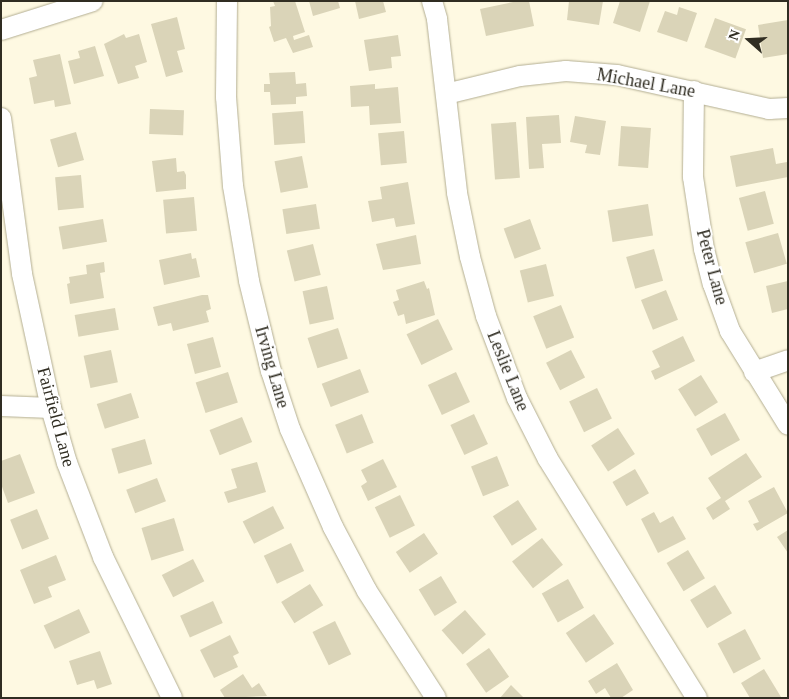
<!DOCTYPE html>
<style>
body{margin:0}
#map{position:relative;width:789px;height:699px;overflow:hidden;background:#fef9e2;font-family:"Times New Roman",serif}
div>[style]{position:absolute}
.building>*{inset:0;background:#dad4b8;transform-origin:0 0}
.roads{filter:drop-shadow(0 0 1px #b3ae93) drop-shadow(0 0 1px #b3ae93)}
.minor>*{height:20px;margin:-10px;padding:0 10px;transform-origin:10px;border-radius:10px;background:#fff}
span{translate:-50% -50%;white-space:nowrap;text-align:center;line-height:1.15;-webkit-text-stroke:4px #fff;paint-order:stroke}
.street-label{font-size:18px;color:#302d22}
.frame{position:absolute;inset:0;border:2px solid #302d22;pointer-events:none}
.north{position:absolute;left:724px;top:15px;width:50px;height:50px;-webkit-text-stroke:4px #fff;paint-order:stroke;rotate:289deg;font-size:14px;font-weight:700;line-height:20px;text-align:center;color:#302d22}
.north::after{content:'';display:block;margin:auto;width:18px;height:22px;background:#302d22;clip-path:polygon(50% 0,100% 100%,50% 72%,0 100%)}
</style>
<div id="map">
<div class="building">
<div style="clip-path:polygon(273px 1px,295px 1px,305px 32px,293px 36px,294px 40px,309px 35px,313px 47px,293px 53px,286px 38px,274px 42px,269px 27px,271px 26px,270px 7px,275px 6px)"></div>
<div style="clip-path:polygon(309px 1px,338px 1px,340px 8px,313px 16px)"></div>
<div style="clip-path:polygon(355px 1px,383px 1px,386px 12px,359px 19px)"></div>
<div style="clip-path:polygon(518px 1px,529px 1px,534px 26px,486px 36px,480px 9px)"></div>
<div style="clip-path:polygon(569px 1px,603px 1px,599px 25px,567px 20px)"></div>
<div style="clip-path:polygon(620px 1px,650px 1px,640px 32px,613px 23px)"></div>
<div style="clip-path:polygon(679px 7px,697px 13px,687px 42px,657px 32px,665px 11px,677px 15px)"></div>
<div style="clip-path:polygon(177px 17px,185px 49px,177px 51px,183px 72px,166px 77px,151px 24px)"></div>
<div style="left:715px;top:18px;width:33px;height:31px;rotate:20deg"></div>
<div style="clip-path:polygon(788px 20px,788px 54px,763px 58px,758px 25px)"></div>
<div style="clip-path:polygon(124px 34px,126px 38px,139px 34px,147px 62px,135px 66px,139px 78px,118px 84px,104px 44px)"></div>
<div style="clip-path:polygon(398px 35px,401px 56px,391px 57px,392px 68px,369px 71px,364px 40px)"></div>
<div style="clip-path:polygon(95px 46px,104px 76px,74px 84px,68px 61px,80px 58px,78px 51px)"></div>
<div style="clip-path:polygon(60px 54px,71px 104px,55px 107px,54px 100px,34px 104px,29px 78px,37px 76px,33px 60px)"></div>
<div style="clip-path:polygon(295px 72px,296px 84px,306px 83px,307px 96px,296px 97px,296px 104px,271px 105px,270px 92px,264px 92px,264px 84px,270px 84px,269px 73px)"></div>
<div style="clip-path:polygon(375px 84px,375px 89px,398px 87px,401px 123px,370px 125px,369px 106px,351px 107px,350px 86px)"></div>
<div style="left:150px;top:109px;width:34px;height:25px;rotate:2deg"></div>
<div style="left:303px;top:111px;width:32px;height:31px;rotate:86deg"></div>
<div style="clip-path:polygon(559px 115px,561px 143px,542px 144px,544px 168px,529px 169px,526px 117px)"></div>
<div style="clip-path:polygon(575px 116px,606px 121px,600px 155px,585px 153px,587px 145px,570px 142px)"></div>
<div style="left:516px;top:122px;width:56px;height:25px;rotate:86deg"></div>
<div style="left:621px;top:126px;width:30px;height:40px;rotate:4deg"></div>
<div style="left:404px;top:131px;width:32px;height:26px;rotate:85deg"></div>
<div style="left:76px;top:132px;width:29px;height:27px;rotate:74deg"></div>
<div style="clip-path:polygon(773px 148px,776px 164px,787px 162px,788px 177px,736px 187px,730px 156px)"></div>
<div style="left:302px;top:156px;width:32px;height:28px;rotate:79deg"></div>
<div style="clip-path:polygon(176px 158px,177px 172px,184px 171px,186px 175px,186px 189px,156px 192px,152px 161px)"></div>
<div style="left:81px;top:175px;width:33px;height:26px;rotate:85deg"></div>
<div style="clip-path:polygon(408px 182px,415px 224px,396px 227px,394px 218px,372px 222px,368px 201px,382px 199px,380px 187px)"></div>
<div style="left:765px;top:191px;width:34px;height:27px;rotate:75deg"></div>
<div style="left:194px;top:197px;width:34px;height:31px;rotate:85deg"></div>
<div style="left:316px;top:204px;width:25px;height:34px;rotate:81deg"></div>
<div style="left:648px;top:204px;width:32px;height:41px;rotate:81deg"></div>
<div style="left:103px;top:219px;width:23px;height:45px;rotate:80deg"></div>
<div style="left:530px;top:219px;width:32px;height:28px;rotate:70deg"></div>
<div style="left:778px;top:233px;width:32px;height:34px;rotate:74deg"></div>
<div style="clip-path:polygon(416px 235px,421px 264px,383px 270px,376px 244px)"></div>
<div style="left:313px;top:244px;width:32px;height:27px;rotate:76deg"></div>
<div style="left:654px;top:249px;width:33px;height:29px;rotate:74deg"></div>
<div style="clip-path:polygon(191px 253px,192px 259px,196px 258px,200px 277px,164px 285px,159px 260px)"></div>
<div style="clip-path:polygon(104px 262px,105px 272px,100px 273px,104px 298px,70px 304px,67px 284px,70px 283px,69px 277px,87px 274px,86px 265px)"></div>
<div style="left:546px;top:264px;width:33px;height:27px;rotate:76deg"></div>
<div style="clip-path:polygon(424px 281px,427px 289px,429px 288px,435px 315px,406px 324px,404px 314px,398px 316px,393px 302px,399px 300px,396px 290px)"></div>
<div style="clip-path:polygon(788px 281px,788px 309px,772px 313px,766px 286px)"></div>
<div style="left:327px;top:286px;width:34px;height:25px;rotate:78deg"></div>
<div style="left:666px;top:290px;width:32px;height:27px;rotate:68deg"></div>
<div style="clip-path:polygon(202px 295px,208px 295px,211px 309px,206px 311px,209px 322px,173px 331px,171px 323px,158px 326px,153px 307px)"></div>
<div style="left:561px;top:305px;width:35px;height:30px;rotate:68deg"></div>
<div style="left:115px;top:308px;width:22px;height:41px;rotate:80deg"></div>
<div style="left:438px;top:319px;width:34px;height:35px;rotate:64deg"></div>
<div style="left:338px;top:328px;width:32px;height:32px;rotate:72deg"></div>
<div style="clip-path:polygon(683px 336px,695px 361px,655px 380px,651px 371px,660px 367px,652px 351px)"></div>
<div style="left:213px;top:337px;width:31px;height:27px;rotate:75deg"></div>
<div style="left:111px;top:350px;width:33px;height:28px;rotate:78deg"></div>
<div style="left:571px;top:350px;width:31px;height:28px;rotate:63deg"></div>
<div style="left:360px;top:369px;width:25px;height:41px;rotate:69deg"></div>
<div style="left:228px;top:372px;width:32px;height:34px;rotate:72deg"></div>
<div style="left:456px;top:372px;width:33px;height:31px;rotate:65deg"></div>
<div style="left:701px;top:375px;width:32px;height:27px;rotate:58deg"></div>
<div style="left:597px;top:388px;width:34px;height:31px;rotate:64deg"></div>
<div style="left:131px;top:393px;width:26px;height:36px;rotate:72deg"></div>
<div style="left:725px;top:413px;width:31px;height:33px;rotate:61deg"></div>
<div style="left:362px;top:414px;width:31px;height:29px;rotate:68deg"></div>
<div style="left:474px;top:414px;width:33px;height:26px;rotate:65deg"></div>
<div style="left:242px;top:417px;width:27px;height:35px;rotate:68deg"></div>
<div style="left:618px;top:428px;width:31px;height:32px;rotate:57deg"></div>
<div style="left:145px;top:439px;width:26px;height:35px;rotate:74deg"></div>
<div style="clip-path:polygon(746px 453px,762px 477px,725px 501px,730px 509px,713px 520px,706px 508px,721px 498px,708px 478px)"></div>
<div style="clip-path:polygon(20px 454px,35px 493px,8px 503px,1px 484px,1px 461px)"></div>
<div style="left:497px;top:456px;width:32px;height:28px;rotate:68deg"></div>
<div style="clip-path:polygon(383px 459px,397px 487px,368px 501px,361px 486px,367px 482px,361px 470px)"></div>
<div style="clip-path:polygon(257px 462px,266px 492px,228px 503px,224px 492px,237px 488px,231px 469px)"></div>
<div style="left:635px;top:469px;width:28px;height:26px;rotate:60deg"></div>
<div style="left:157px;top:478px;width:25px;height:33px;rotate:69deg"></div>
<div style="clip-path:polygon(774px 487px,788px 513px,757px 531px,753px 524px,759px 522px,748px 501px)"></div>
<div style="left:400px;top:495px;width:34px;height:28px;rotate:64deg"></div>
<div style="left:518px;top:500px;width:35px;height:30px;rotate:57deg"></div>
<div style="left:273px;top:506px;width:25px;height:34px;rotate:63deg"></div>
<div style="left:37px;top:509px;width:32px;height:29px;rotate:68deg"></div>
<div style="clip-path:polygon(654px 512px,660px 523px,673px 516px,686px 539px,658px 553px,641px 519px)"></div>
<div style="left:174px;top:518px;width:34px;height:34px;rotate:73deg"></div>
<div style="clip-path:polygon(788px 530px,788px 553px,777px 537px)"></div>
<div style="left:424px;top:533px;width:25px;height:34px;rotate:56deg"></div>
<div style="left:542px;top:538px;width:34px;height:38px;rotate:52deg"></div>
<div style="left:291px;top:543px;width:31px;height:30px;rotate:65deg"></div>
<div style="left:688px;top:550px;width:33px;height:25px;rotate:59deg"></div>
<div style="clip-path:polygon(56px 555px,66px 580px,48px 587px,52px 597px,34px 604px,20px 570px)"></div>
<div style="left:193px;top:559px;width:25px;height:35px;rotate:63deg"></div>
<div style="left:441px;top:576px;width:31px;height:26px;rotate:59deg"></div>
<div style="left:568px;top:579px;width:33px;height:30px;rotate:61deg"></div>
<div style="left:310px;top:584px;width:25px;height:34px;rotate:58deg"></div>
<div style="left:715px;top:585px;width:33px;height:29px;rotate:59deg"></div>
<div style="left:213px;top:601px;width:24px;height:36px;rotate:66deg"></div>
<div style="left:79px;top:609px;width:26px;height:39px;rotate:65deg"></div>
<div style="left:465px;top:610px;width:32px;height:31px;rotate:49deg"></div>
<div style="left:594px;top:614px;width:36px;height:34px;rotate:56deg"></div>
<div style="left:335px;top:621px;width:37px;height:25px;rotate:64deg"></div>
<div style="left:745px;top:629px;width:34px;height:31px;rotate:62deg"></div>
<div style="clip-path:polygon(230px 635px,239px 653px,233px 656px,238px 667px,214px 678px,200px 650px)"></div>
<div style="left:489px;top:648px;width:35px;height:28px;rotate:55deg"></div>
<div style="clip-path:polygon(100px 651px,112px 684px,97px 689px,94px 680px,77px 685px,69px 661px)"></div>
<div style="clip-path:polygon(617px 663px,633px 690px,621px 698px,611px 698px,605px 688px,596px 694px,588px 681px)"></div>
<div style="clip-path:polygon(764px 669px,781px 697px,780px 698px,750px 698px,741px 683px)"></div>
<div style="clip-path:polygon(243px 674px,252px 688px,259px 683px,267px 696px,225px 698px,220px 690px)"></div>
<div style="clip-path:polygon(511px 685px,524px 698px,500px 698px)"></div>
</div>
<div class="roads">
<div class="minor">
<div style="left:227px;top:1px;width:96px;rotate:90.6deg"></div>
<div style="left:226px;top:97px;width:89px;rotate:85.5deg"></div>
<div style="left:233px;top:186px;width:96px;rotate:80.4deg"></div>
<div style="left:249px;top:281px;width:93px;rotate:76.3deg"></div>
<div style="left:271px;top:371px;width:61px;rotate:71.9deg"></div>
<div style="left:290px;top:429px;width:107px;rotate:66.3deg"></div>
<div style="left:333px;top:527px;width:72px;rotate:62deg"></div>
<div style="left:367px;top:591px;width:127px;rotate:57.2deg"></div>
<div style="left:432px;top:1px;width:19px;rotate:74deg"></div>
<div style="left:437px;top:19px;width:175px;rotate:83.4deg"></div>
<div style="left:457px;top:193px;width:65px;rotate:78.5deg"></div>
<div style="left:470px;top:257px;width:61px;rotate:74.8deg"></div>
<div style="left:486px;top:316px;width:88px;rotate:69.3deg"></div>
<div style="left:517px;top:398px;width:68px;rotate:63.1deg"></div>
<div style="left:548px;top:459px;width:282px;rotate:58.1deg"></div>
<div style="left:1px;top:30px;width:96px;rotate:-17.5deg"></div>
<div style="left:694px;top:91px;width:86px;rotate:90.7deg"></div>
<div style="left:693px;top:177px;width:73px;rotate:81.3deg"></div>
<div style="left:704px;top:249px;width:36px;rotate:76deg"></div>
<div style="left:713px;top:284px;width:50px;rotate:70.1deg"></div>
<div style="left:730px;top:331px;width:110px;rotate:58.3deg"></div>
<div style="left:446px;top:94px;width:76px;rotate:-13.7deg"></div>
<div style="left:520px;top:76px;width:46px;rotate:-6.2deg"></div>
<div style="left:566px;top:71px;width:51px;rotate:4.5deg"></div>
<div style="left:617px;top:75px;width:156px;rotate:12.6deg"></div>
<div style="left:769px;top:109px;width:19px;rotate:-3deg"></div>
<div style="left:1px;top:118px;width:157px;rotate:82.3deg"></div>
<div style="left:22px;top:274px;width:137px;rotate:77.8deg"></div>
<div style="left:51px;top:408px;width:57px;rotate:73.8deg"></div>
<div style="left:67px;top:463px;width:101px;rotate:69deg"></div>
<div style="left:103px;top:557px;width:157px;rotate:63.9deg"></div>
<div style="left:754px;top:372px;width:36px;rotate:-19deg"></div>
<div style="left:1px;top:406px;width:50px;rotate:2.3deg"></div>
</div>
</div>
<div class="street-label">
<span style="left:646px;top:83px;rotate:10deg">Michael Lane</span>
<span style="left:712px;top:267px;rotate:75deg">Peter Lane</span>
<span style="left:272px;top:367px;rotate:74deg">Irving Lane</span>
<span style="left:508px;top:371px;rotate:68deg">Leslie Lane</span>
<span style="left:56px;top:417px;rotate:75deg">Fairfield Lane</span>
</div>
<div class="frame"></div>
<div class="north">N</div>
</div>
